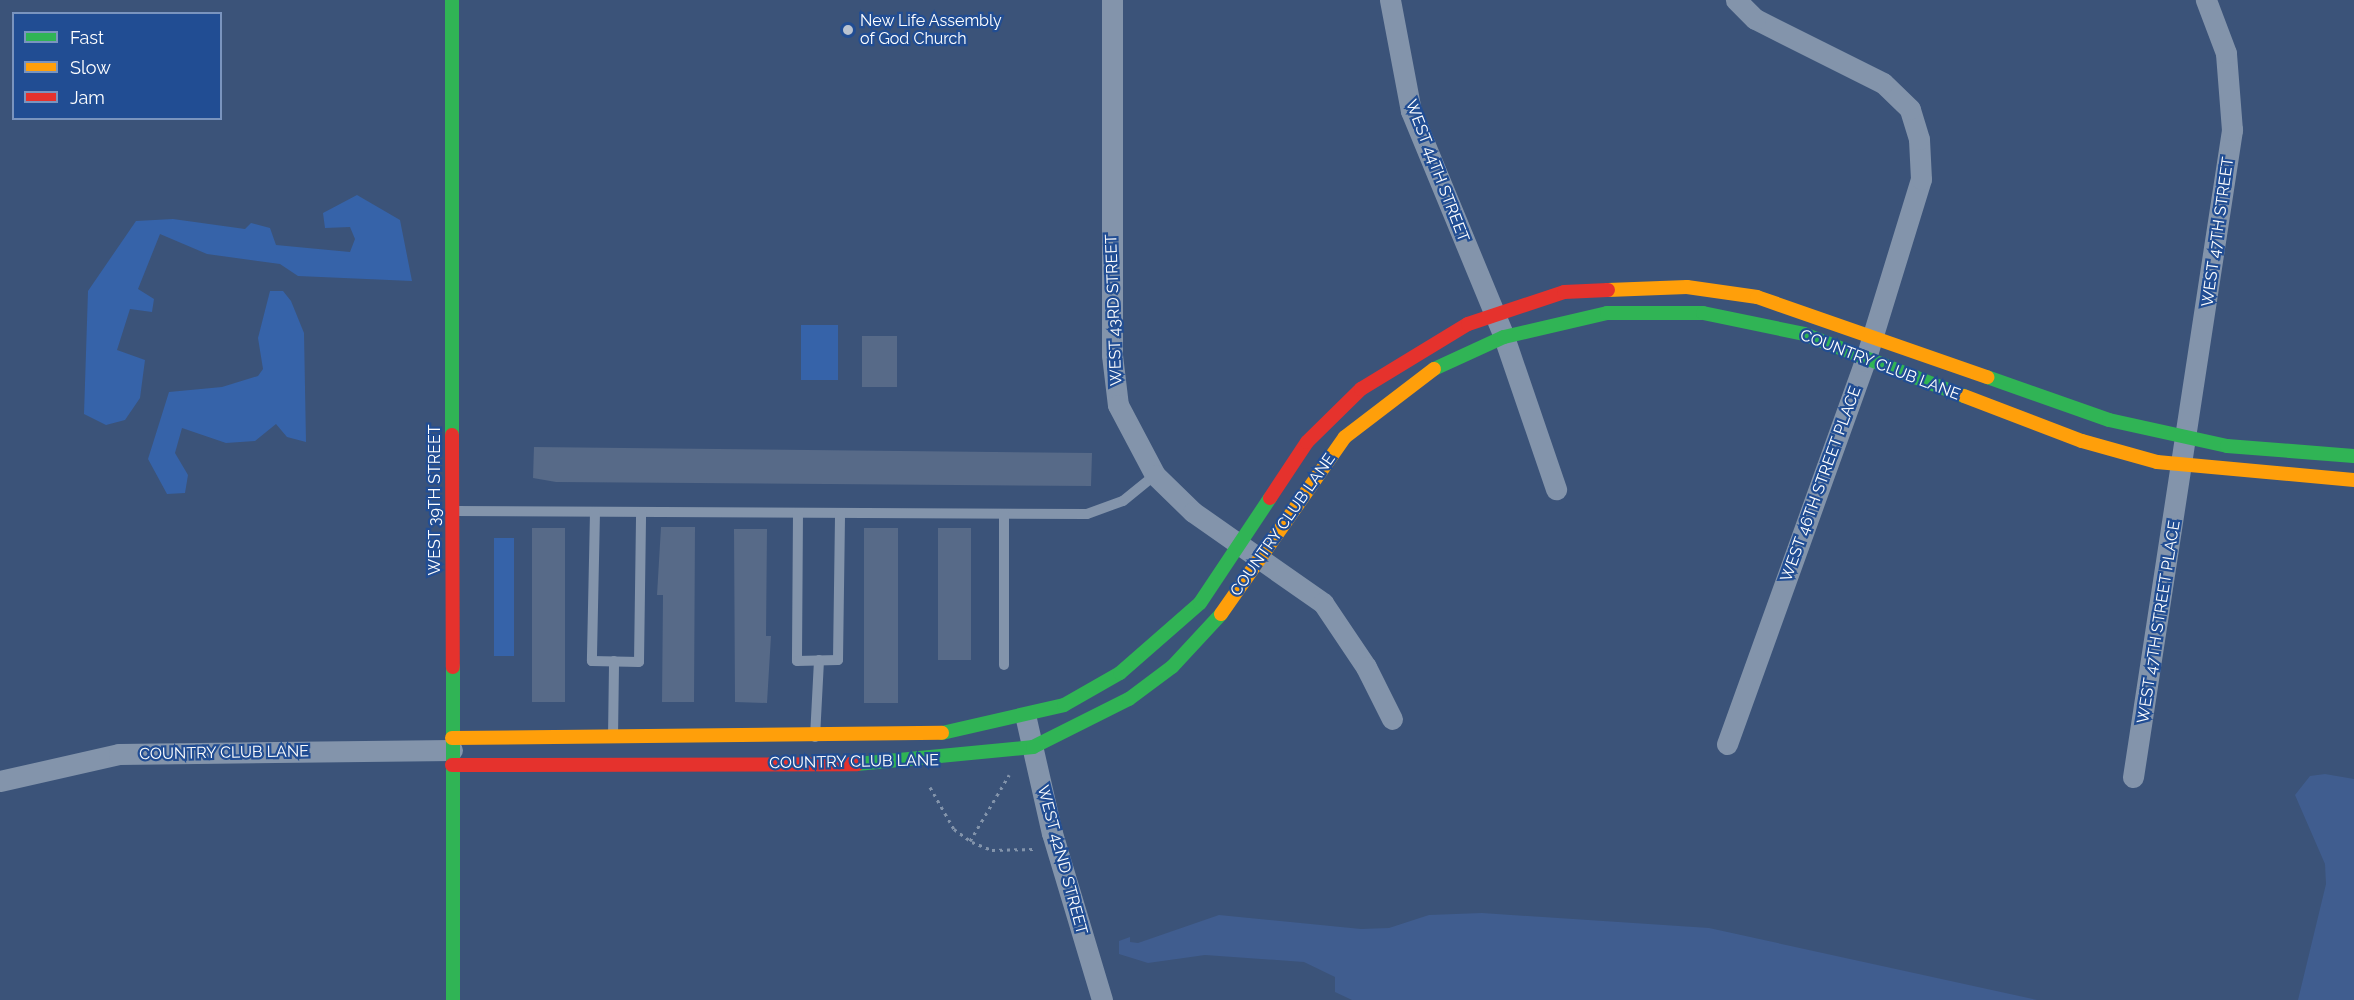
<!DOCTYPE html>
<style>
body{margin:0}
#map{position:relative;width:2354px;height:1000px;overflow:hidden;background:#3b5379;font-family:Raleway,sans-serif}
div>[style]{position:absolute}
.green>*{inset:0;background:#3663a9;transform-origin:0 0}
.water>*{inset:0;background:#405d8f}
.building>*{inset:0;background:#576a88;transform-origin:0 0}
.path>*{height:3px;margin-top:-1.5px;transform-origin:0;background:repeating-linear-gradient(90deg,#8394ab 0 3px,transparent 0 7.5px)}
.lane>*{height:10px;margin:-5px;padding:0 5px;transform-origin:5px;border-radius:5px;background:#8394ab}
.street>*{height:21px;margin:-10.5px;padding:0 10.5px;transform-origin:10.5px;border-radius:10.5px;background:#8394ab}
.fast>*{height:14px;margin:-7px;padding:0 7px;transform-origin:7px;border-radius:7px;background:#30b455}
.slow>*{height:14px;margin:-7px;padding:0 7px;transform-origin:7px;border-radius:7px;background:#ff9f0a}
.jam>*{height:14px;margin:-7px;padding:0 7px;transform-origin:7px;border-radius:7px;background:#e5322d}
.dots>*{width:16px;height:16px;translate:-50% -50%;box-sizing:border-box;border:3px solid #214d93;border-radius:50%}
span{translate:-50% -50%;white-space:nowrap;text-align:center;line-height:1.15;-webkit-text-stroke:4.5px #214d93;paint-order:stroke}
.poi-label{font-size:16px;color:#fff}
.left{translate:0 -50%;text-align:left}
.street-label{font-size:16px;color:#fff}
.legend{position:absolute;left:12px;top:12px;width:210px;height:108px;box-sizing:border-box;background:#214d93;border:2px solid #7a94be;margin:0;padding:8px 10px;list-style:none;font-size:18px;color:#fff}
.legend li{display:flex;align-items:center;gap:12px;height:30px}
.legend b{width:30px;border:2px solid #7a94be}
</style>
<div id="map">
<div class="green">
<div style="clip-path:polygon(357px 195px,400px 220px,412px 281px,298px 276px,280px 264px,207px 254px,160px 234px,138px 289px,154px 299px,152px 312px,130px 309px,117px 350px,145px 360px,140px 398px,125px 420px,106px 425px,84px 414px,88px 291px,136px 221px,173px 219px,245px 229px,251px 223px,270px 228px,276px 245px,350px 252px,355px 239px,350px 227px,325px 228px,323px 213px)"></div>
<div style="clip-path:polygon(270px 291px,283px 291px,291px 301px,304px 333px,306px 442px,287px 437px,276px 424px,255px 441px,226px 443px,182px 428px,175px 453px,188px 475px,185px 493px,167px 494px,148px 459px,169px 392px,222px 387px,258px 376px,263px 369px,258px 338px)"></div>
<div style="left:801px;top:325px;width:37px;height:55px"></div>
<div style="left:494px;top:538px;width:20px;height:118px"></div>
</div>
<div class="water">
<div style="clip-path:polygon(2325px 774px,2354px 779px,2354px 1000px,2298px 1000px,2326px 884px,2325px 864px,2295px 795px,2310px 776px)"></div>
<div style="clip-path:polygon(1482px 913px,1709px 928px,2037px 1000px,1352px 1000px,1335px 992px,1335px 977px,1304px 962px,1205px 955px,1148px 963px,1119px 954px,1119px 941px,1130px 937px,1130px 942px,1138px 943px,1219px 915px,1361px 929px,1389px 928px,1429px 915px)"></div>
</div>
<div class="building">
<div style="left:862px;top:336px;width:35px;height:51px"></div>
<div style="clip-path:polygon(534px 447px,1092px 453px,1091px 486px,556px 482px,533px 478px)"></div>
<div style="clip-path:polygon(661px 527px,695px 527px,694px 702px,662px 702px,663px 595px,657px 595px)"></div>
<div style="left:532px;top:528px;width:33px;height:174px"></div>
<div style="left:864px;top:528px;width:34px;height:175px"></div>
<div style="left:938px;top:528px;width:33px;height:132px"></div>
<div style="clip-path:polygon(734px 529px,767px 529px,766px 636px,771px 636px,767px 703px,735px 702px)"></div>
</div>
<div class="path">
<div style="left:930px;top:787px;width:48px;rotate:60.3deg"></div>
<div style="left:954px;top:829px;width:22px;rotate:36deg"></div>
<div style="left:972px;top:842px;width:22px;rotate:22deg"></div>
<div style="left:992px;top:850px;width:41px;rotate:-1.4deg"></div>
<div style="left:970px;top:841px;width:77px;rotate:-59.4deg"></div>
</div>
<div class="lane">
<div style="left:455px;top:511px;width:632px;rotate:0.27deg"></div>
<div style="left:1087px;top:514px;width:38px;rotate:-20deg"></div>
<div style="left:1123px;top:501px;width:41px;rotate:-39.1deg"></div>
<div style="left:595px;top:512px;width:149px;rotate:91.2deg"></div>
<div style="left:592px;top:661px;width:47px;rotate:1.2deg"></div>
<div style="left:639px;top:662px;width:150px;rotate:-89.2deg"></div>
<div style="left:798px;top:513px;width:148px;rotate:90.4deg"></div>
<div style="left:797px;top:661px;width:41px;rotate:-1.4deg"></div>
<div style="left:838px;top:660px;width:147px;rotate:-89.2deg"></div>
<div style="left:1004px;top:514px;width:151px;rotate:90deg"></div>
<div style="left:613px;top:737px;width:76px;rotate:-89.2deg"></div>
<div style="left:815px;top:737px;width:77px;rotate:-87deg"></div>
</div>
<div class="street">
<div style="left:1112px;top:0;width:355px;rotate:90deg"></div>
<div style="left:1112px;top:355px;width:50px;rotate:83.2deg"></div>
<div style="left:1118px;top:405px;width:79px;rotate:62.1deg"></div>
<div style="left:1155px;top:475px;width:53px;rotate:44.2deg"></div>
<div style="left:1193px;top:512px;width:159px;rotate:35deg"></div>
<div style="left:1323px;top:603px;width:77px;rotate:56.1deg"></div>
<div style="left:1366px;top:667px;width:58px;rotate:63.4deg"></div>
<div style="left:1390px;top:0;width:113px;rotate:79.3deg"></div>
<div style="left:1411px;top:111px;width:244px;rotate:67.6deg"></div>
<div style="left:1504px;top:337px;width:161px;rotate:71.1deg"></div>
<div style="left:1026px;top:719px;width:117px;rotate:77.2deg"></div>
<div style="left:1052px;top:833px;width:174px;rotate:73.3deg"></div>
<div style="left:1727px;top:744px;width:407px;rotate:-70.2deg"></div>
<div style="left:1865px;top:361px;width:190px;rotate:-72.9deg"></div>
<div style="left:1921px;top:179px;width:40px;rotate:-92.9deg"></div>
<div style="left:1919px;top:139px;width:31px;rotate:-107deg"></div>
<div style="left:1910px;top:109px;width:37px;rotate:-136deg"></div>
<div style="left:1883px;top:83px;width:143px;rotate:-153.4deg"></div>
<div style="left:1755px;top:19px;width:27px;rotate:-135deg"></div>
<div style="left:2133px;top:777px;width:655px;rotate:-81.3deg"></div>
<div style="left:2232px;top:130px;width:77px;rotate:-94.5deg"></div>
<div style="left:2226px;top:53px;width:57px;rotate:-110.7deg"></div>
<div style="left:0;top:781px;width:122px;rotate:-12.8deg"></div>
<div style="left:119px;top:754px;width:333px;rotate:-0.7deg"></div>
</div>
<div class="fast">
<div style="left:452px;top:0;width:435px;rotate:90deg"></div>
<div style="left:1434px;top:369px;width:77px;rotate:-24.6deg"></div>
<div style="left:1504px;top:337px;width:106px;rotate:-13.1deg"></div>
<div style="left:1607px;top:313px;width:96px"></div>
<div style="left:1703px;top:313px;width:103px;rotate:11.7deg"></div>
<div style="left:1804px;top:334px;width:172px;rotate:21.2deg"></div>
<div style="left:1987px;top:377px;width:129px;rotate:19.4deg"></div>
<div style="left:2109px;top:420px;width:121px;rotate:12.4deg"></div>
<div style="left:2227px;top:446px;width:127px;rotate:4.5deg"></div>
<div style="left:453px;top:667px;width:333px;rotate:90deg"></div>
<div style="left:942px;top:733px;width:125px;rotate:-12.9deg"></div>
<div style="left:1064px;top:705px;width:64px;rotate:-29.7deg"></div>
<div style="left:1120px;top:673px;width:106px;rotate:-41.2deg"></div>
<div style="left:1200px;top:603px;width:126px;rotate:-56.3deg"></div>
<div style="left:857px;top:764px;width:177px;rotate:-5.5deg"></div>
<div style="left:1033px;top:747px;width:107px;rotate:-26.6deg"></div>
<div style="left:1129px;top:699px;width:54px;rotate:-36.7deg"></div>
<div style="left:1172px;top:667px;width:72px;rotate:-47.2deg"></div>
</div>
<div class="slow">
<div style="left:1608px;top:290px;width:79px;rotate:-2.2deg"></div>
<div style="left:1687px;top:287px;width:71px;rotate:8.1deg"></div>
<div style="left:1757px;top:297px;width:244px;rotate:19.2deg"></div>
<div style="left:1964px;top:396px;width:126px;rotate:20.9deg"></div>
<div style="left:2082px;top:441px;width:78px;rotate:15.6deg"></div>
<div style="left:2157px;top:462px;width:198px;rotate:5.2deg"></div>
<div style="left:1221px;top:614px;width:216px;rotate:-55deg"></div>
<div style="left:1345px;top:437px;width:112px;rotate:-37.4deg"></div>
<div style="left:452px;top:738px;width:490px;rotate:-0.6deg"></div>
</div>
<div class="jam">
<div style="left:452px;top:435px;width:232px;rotate:89.8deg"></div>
<div style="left:1270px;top:498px;width:67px;rotate:-56.5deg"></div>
<div style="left:1307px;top:442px;width:76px;rotate:-44.5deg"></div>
<div style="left:1361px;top:389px;width:125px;rotate:-31.3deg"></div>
<div style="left:1468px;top:324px;width:101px;rotate:-18.4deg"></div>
<div style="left:1564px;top:292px;width:44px;rotate:-2.6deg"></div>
<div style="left:452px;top:765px;width:405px;rotate:-0.1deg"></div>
</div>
<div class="dots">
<div style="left:848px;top:30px;background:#bac3d0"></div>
</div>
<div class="poi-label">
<span class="left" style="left:860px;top:30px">New Life Assembly<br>of God Church</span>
</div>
<div class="street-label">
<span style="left:1437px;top:171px;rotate:69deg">WEST 44TH STREET</span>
<span style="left:2218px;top:232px;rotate:-82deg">WEST 47TH STREET</span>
<span style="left:1114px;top:310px;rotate:-92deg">WEST 43RD STREET</span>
<span style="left:1880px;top:365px;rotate:21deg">COUNTRY CLUB LANE</span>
<span style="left:1821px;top:484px;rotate:-70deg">WEST 46TH STREET PLACE</span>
<span style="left:435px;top:500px;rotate:-90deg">WEST 39TH STREET</span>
<span style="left:1283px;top:525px;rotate:-55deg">COUNTRY CLUB LANE</span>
<span style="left:2159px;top:622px;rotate:-81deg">WEST 47TH STREET PLACE</span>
<span style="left:224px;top:753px;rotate:-1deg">COUNTRY CLUB LANE</span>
<span style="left:854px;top:762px;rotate:-1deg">COUNTRY CLUB LANE</span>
<span style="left:1062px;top:860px;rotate:75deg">WEST 42ND STREET</span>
</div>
<ul class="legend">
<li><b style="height:8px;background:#30b455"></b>Fast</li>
<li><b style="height:8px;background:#ff9f0a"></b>Slow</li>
<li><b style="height:8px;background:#e5322d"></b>Jam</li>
</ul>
</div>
